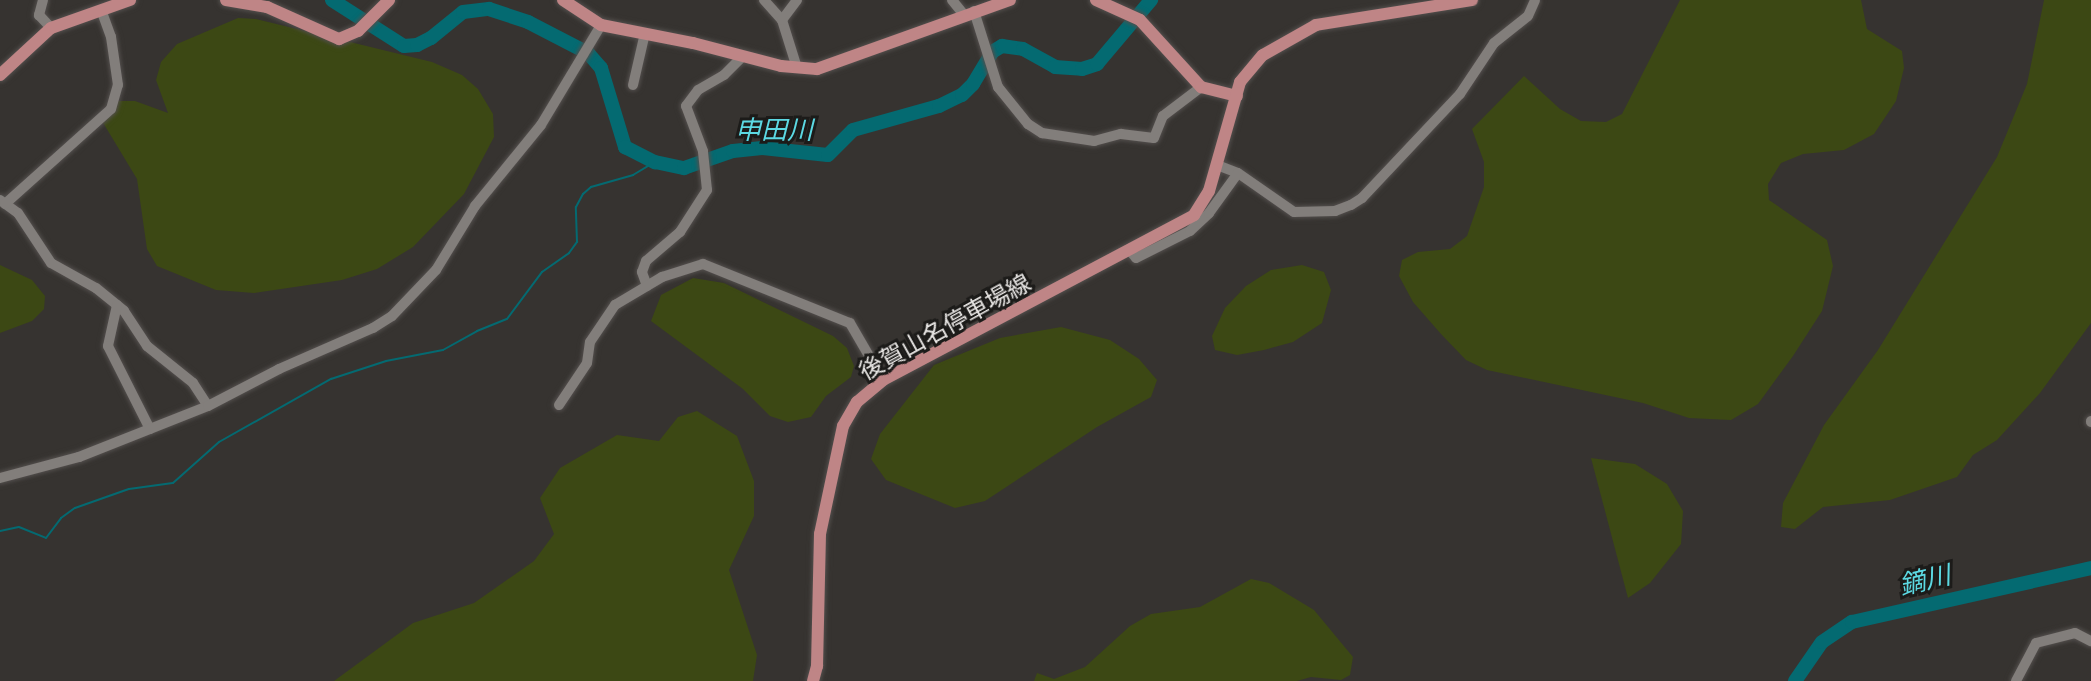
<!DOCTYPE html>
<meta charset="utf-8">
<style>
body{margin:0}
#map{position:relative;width:2091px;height:681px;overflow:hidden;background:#363330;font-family:"Libre Baskerville","Noto Sans JP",serif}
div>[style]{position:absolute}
.green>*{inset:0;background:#3c4814}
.stream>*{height:2px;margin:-1px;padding:0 1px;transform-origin:1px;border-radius:1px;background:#046a71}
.river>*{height:14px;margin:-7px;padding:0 7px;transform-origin:7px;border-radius:7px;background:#046a71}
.roads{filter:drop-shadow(0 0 2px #534f4d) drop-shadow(0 0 2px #534f4d)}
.minor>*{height:10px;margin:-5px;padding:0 5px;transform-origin:5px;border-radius:5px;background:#827e7b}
.major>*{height:12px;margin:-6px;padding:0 6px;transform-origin:6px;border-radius:6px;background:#bf8586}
span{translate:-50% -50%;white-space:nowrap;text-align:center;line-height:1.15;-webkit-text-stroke:6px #1c1b19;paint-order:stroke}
.street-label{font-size:24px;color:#e9e7e5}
.water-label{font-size:26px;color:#5cd9e3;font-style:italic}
</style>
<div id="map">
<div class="green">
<div style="clip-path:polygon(1680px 0,1861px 0,1867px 29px,1902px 51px,1904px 68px,1896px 101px,1874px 134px,1844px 150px,1803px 154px,1781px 163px,1768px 184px,1769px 200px,1827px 240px,1833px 266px,1822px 311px,1793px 356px,1758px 404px,1731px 420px,1689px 418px,1643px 403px,1487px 370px,1466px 360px,1441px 334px,1413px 302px,1399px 276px,1402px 260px,1418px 252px,1450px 249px,1467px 236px,1484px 187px,1484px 162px,1472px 129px,1524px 76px,1560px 109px,1581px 121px,1606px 122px,1622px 114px)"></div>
<div style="clip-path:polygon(2044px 0,2091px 0,2091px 323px,2040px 393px,1997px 440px,1973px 455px,1957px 477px,1890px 500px,1823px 507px,1795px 529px,1781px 527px,1783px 503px,1824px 425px,1878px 350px,1997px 157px,2027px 84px)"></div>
<div style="clip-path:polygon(238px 18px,256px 19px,432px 62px,462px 75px,478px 89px,493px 114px,494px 137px,464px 194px,413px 247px,377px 269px,342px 280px,254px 293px,216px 290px,157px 266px,147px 249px,137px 179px,102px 121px,113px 101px,135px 101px,168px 113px,156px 80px,161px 62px,177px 44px)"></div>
<div style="clip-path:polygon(0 265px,32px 280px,45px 296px,44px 309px,32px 321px,0 333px)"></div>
<div style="clip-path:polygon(1302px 265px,1324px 272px,1331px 290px,1322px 323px,1293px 342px,1264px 350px,1237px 355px,1215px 350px,1212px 336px,1225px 308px,1246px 286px,1271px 270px)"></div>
<div style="clip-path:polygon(693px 278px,724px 283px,833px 336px,847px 348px,854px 366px,851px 377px,826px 396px,811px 417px,788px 422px,770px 416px,743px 389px,651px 321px,661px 295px)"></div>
<div style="clip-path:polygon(1061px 327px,1110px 340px,1139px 359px,1157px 380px,1151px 397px,1097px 427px,985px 501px,955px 508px,886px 480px,871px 459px,880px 434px,934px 365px,1000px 338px)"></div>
<div style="clip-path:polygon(697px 411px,737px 436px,754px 481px,754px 516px,729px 570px,757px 655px,753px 681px,334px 681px,413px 623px,474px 603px,534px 561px,554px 534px,540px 498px,560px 468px,617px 435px,659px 441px,678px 417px)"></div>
<div style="clip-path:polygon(1591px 458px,1635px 464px,1667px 484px,1683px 511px,1681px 544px,1650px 583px,1628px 598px)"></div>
<div style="clip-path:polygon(1251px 579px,1269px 583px,1314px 610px,1353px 657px,1350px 675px,1341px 680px,1311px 677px,1297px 681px,1034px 681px,1037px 673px,1054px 679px,1085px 667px,1130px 626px,1151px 614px,1200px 607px)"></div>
</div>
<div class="stream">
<div style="left:0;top:531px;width:19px;rotate:-12deg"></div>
<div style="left:19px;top:527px;width:29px;rotate:22deg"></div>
<div style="left:46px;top:538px;width:25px;rotate:-53deg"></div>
<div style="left:61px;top:518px;width:17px;rotate:-36deg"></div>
<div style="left:75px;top:508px;width:57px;rotate:-19.4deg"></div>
<div style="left:129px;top:489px;width:44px;rotate:-7.8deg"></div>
<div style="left:173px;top:483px;width:62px;rotate:-41.7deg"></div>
<div style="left:219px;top:442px;width:129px;rotate:-29.4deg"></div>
<div style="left:331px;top:379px;width:58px;rotate:-18.1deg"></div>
<div style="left:386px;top:361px;width:58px;rotate:-10.9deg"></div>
<div style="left:443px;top:350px;width:39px;rotate:-29deg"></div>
<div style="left:477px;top:331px;width:32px;rotate:-22deg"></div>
<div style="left:507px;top:319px;width:59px;rotate:-53.3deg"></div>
<div style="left:542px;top:272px;width:33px;rotate:-35deg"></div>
<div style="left:569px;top:253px;width:14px;rotate:-54deg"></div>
<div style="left:577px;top:242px;width:35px;rotate:-92deg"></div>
<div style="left:576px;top:207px;width:15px;rotate:-62deg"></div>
<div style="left:583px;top:194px;width:11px;rotate:-41deg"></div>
<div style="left:591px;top:187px;width:44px;rotate:-15.9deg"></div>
<div style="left:633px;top:175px;width:26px;rotate:-31deg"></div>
</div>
<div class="river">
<div style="left:332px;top:0;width:85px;rotate:32.6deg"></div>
<div style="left:404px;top:46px;width:13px;rotate:-4deg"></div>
<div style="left:417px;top:45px;width:16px;rotate:-27deg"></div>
<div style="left:431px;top:38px;width:41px;rotate:-39.1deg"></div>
<div style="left:463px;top:12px;width:26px;rotate:-7deg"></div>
<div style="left:489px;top:9px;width:41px;rotate:18.4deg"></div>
<div style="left:528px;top:22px;width:68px;rotate:27.3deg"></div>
<div style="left:588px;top:53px;width:20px;rotate:49deg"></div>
<div style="left:601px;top:68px;width:83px;rotate:73.1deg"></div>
<div style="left:625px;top:147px;width:34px;rotate:27deg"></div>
<div style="left:655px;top:162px;width:30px;rotate:12deg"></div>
<div style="left:684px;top:168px;width:52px;rotate:-19.1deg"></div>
<div style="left:733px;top:151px;width:29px;rotate:-6deg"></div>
<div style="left:762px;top:148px;width:66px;rotate:6.1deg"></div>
<div style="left:828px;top:155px;width:35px;rotate:-45deg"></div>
<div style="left:853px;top:130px;width:89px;rotate:-15.6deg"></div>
<div style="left:939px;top:106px;width:25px;rotate:-26deg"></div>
<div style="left:962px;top:95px;width:16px;rotate:-45deg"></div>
<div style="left:973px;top:84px;width:37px;rotate:-59deg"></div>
<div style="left:992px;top:52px;width:12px;rotate:-31deg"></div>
<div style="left:1002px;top:46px;width:21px;rotate:8deg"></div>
<div style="left:1023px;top:49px;width:37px;rotate:29deg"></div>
<div style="left:1055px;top:67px;width:27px;rotate:4deg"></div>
<div style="left:1082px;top:69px;width:16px;rotate:-18deg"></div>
<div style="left:1097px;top:64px;width:84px;rotate:-49.8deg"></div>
<div style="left:1795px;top:681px;width:47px;rotate:-55.3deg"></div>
<div style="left:1822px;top:642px;width:36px;rotate:-34deg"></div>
<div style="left:1852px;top:622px;width:245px;rotate:-12.7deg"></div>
</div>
<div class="roads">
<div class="minor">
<div style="left:43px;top:0;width:16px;rotate:105deg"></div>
<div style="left:39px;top:15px;width:18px;rotate:47deg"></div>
<div style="left:764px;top:0;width:27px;rotate:48deg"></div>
<div style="left:782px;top:20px;width:50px;rotate:72.6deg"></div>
<div style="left:952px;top:0;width:19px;rotate:51deg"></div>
<div style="left:974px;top:11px;width:80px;rotate:72.5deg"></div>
<div style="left:998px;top:87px;width:48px;rotate:51deg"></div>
<div style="left:1028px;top:124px;width:17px;rotate:33deg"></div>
<div style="left:1042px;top:133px;width:53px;rotate:8.7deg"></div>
<div style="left:1094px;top:141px;width:28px;rotate:-15deg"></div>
<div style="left:1121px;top:134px;width:33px;rotate:7deg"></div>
<div style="left:1154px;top:138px;width:24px;rotate:-68deg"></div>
<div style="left:1163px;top:116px;width:48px;rotate:-37.3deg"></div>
<div style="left:782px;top:20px;width:25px;rotate:-53deg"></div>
<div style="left:633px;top:85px;width:53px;rotate:-77deg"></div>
<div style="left:1217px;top:165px;width:22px;rotate:21deg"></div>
<div style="left:1238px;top:173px;width:68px;rotate:34.9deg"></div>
<div style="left:1294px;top:212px;width:41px;rotate:-1.4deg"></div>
<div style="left:1335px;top:211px;width:17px;rotate:-21deg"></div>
<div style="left:1351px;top:205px;width:13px;rotate:-32deg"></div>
<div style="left:1362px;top:198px;width:143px;rotate:-46.7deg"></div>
<div style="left:1460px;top:94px;width:61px;rotate:-56.3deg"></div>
<div style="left:1494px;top:43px;width:43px;rotate:-38.5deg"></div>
<div style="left:1528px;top:16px;width:17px;rotate:-66deg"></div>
<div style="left:0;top:200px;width:22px;rotate:36deg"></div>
<div style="left:18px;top:213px;width:60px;rotate:56.6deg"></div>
<div style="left:51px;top:263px;width:51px;rotate:29.1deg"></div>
<div style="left:96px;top:288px;width:36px;rotate:39deg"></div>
<div style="left:124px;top:311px;width:42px;rotate:56.7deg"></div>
<div style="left:147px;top:346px;width:59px;rotate:38.8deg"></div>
<div style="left:193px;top:383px;width:27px;rotate:57deg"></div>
<div style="left:5px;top:204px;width:142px;rotate:-41.9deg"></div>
<div style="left:111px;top:109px;width:25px;rotate:-74deg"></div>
<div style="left:118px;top:85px;width:49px;rotate:-98.3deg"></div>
<div style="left:111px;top:37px;width:29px;rotate:-110deg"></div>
<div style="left:1130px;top:251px;width:9px;rotate:49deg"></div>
<div style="left:1136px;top:258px;width:60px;rotate:-26.6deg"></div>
<div style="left:1190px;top:231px;width:26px;rotate:-43deg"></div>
<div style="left:1209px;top:213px;width:49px;rotate:-54.1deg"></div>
<div style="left:647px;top:286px;width:15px;rotate:-110deg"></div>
<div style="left:642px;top:272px;width:12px;rotate:-70deg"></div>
<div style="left:646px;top:261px;width:45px;rotate:-40.5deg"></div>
<div style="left:680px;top:232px;width:50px;rotate:-57.3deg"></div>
<div style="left:707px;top:190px;width:39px;rotate:-96deg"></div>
<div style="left:703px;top:151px;width:48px;rotate:-110.7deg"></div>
<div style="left:686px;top:106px;width:20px;rotate:-53deg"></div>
<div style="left:698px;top:90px;width:30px;rotate:-30deg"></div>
<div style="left:724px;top:75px;width:27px;rotate:-45deg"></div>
<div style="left:117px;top:305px;width:42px;rotate:102.4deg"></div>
<div style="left:108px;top:346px;width:93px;rotate:63.2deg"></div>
<div style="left:559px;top:405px;width:50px;rotate:-56.3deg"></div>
<div style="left:587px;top:363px;width:21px;rotate:-82deg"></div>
<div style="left:590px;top:342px;width:45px;rotate:-56deg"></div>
<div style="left:615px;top:305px;width:55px;rotate:-30.8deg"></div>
<div style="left:662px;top:277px;width:43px;rotate:-17.6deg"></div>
<div style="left:703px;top:264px;width:158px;rotate:21.9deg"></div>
<div style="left:850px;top:323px;width:66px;rotate:59.9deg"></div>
<div style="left:2091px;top:422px;width:1px;rotate:-90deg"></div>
<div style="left:0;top:478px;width:82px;rotate:-14.9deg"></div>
<div style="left:79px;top:457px;width:139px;rotate:-21.6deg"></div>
<div style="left:208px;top:406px;width:80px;rotate:-27.5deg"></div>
<div style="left:279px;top:369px;width:103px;rotate:-23.6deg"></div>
<div style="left:373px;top:328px;width:22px;rotate:-32deg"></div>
<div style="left:392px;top:316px;width:64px;rotate:-46.3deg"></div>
<div style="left:436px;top:270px;width:75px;rotate:-58.6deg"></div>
<div style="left:475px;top:206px;width:104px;rotate:-50.8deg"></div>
<div style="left:541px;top:125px;width:117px;rotate:-59deg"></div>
<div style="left:2016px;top:681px;width:43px;rotate:-62.2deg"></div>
<div style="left:2036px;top:643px;width:40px;rotate:-14.4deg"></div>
<div style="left:2075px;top:633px;width:18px;rotate:27deg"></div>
</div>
<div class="major">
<div style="left:226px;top:0;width:42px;rotate:9.7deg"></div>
<div style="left:267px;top:7px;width:79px;rotate:24deg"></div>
<div style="left:339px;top:39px;width:21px;rotate:-23deg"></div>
<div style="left:358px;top:31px;width:44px;rotate:-45deg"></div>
<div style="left:563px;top:0;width:45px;rotate:33.3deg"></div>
<div style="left:601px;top:25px;width:94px;rotate:11.1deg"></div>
<div style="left:693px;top:43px;width:91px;rotate:14.6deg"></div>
<div style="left:781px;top:66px;width:36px;rotate:5deg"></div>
<div style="left:817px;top:69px;width:205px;rotate:-19.7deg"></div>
<div style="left:1096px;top:0;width:48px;rotate:24.4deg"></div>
<div style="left:1140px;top:20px;width:91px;rotate:47.7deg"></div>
<div style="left:1201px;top:87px;width:37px;rotate:14deg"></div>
<div style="left:0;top:75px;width:69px;rotate:-42.7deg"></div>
<div style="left:51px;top:28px;width:84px;rotate:-19.5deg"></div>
<div style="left:813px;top:681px;width:16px;rotate:-75deg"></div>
<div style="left:817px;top:666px;width:132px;rotate:-88.7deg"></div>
<div style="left:820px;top:534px;width:110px;rotate:-78deg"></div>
<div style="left:843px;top:426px;width:28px;rotate:-60deg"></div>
<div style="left:857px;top:402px;width:34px;rotate:-40deg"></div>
<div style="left:883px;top:380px;width:352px;rotate:-27.9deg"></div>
<div style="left:1194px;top:215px;width:28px;rotate:-58deg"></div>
<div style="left:1209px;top:191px;width:113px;rotate:-74.1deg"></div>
<div style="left:1240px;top:82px;width:35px;rotate:-50deg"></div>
<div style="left:1263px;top:55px;width:61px;rotate:-29.5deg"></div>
<div style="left:1316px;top:25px;width:158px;rotate:-9.1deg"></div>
</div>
</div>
<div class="street-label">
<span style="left:945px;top:327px;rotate:-29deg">後賀山名停車場線</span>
</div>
<div class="water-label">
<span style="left:774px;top:131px">申田川</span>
<span style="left:1925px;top:581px;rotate:-13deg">鏑川</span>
</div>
</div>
